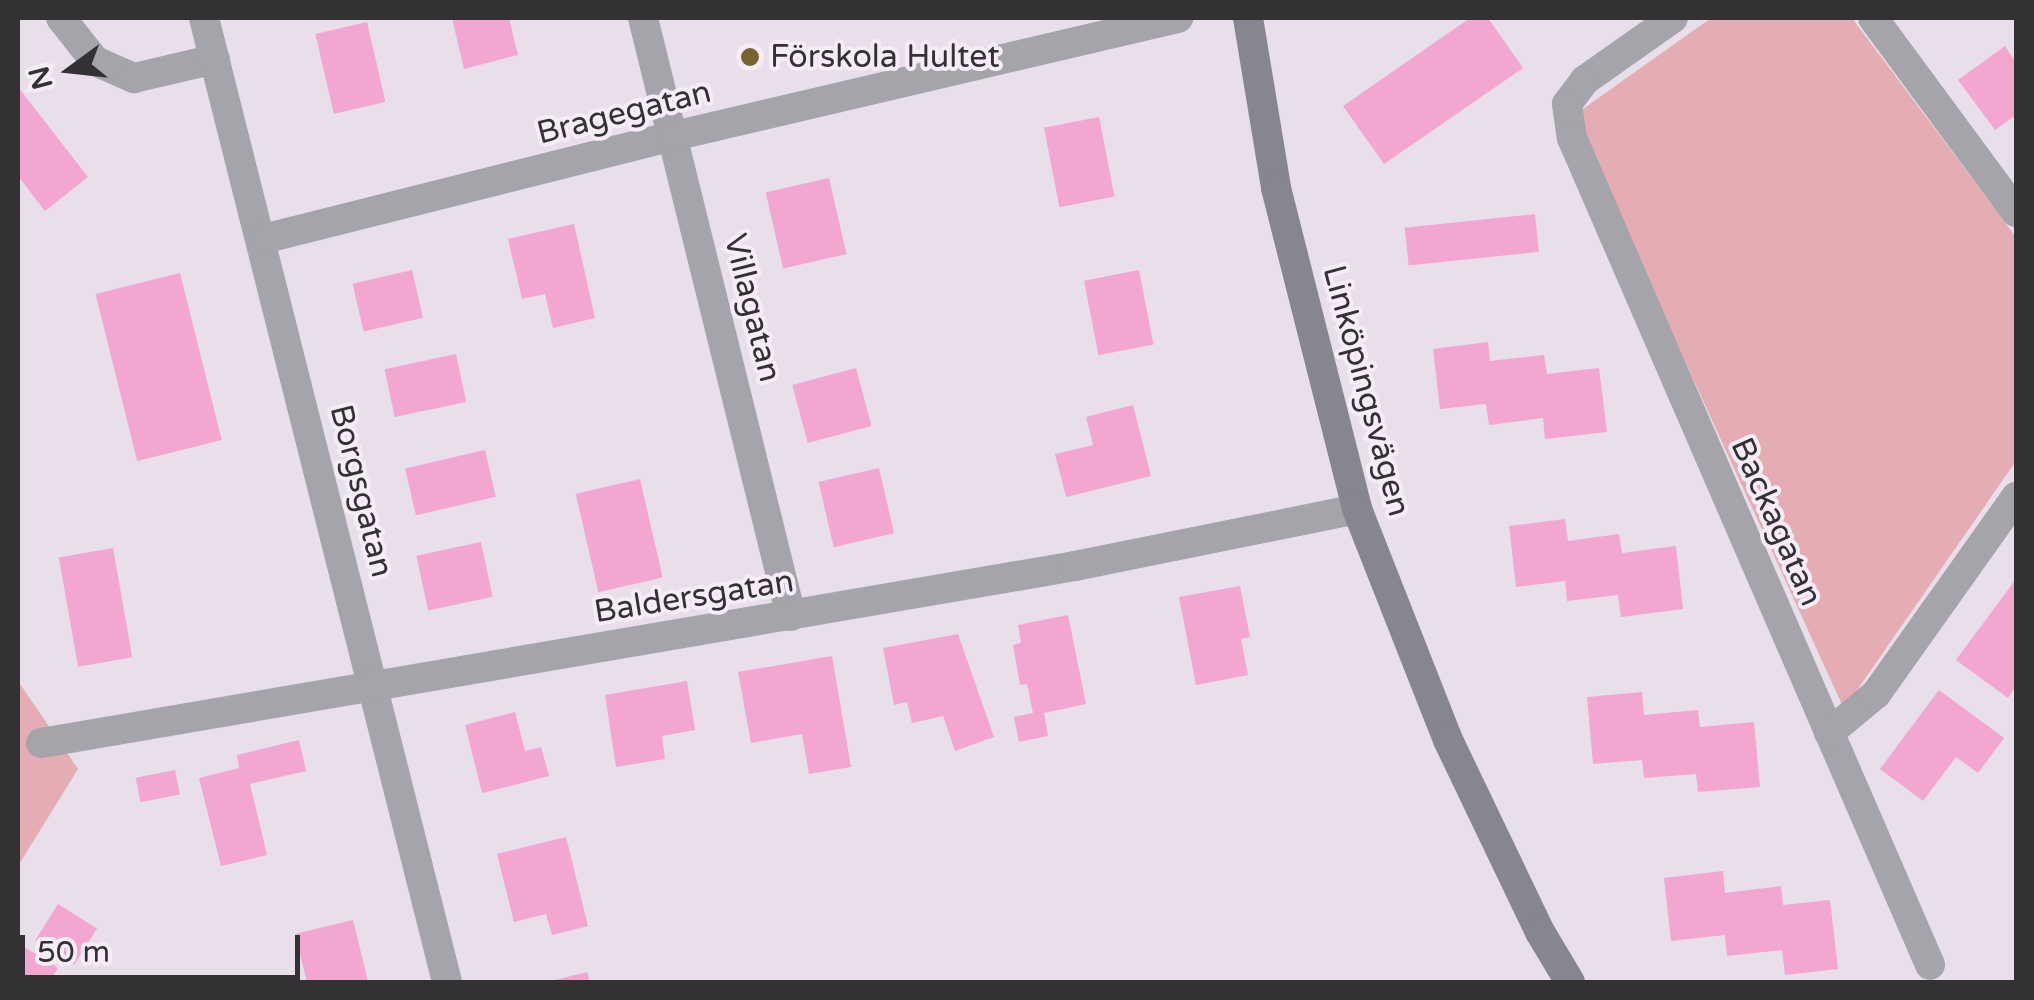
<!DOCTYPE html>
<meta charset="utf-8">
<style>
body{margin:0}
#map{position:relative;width:2034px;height:1000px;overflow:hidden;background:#e8dfea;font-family:"Varela Round",sans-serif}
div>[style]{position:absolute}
.green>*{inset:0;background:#e4adb3}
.building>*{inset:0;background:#f2a6d0;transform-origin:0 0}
.street>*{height:30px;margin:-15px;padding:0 15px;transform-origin:15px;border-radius:15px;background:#a5a4aa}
.secondary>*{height:30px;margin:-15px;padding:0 15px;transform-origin:15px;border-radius:15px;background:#87868e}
.dots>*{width:28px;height:28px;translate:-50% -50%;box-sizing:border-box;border:5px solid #f5ecf7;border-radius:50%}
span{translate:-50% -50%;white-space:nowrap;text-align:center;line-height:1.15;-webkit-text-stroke:8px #f5ecf7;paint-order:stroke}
.poi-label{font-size:32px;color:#343135}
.left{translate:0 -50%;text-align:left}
.street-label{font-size:32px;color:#343135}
.frame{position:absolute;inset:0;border:20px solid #343135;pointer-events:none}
.north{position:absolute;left:20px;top:20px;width:100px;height:100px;-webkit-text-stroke:8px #f5ecf7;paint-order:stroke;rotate:255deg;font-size:28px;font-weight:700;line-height:40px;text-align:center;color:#343135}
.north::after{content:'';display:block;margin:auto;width:35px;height:45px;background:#343135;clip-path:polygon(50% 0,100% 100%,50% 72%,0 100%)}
.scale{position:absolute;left:20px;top:935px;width:280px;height:45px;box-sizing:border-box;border:5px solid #343135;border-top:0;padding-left:12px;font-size:30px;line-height:35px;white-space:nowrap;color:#343135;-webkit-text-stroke:8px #f5ecf7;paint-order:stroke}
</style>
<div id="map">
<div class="green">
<div style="clip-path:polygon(1711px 18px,1852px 18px,2016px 237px,2016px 461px,1844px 709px,1573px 116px)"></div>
<div style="clip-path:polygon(18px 681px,78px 769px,18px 866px)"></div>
</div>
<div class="building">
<div style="clip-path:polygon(452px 18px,509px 18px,518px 55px,464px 69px)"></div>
<div style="clip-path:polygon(1470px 18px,1488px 18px,1523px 68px,1384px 164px,1343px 106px)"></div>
<div style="left:367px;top:22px;width:82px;height:53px;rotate:77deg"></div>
<div style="clip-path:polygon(2005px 46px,2016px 63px,2016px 115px,1995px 130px,1958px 80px)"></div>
<div style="clip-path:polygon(18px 87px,88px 177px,45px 211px,18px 176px)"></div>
<div style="left:1099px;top:117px;width:81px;height:56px;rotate:79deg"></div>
<div style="left:829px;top:178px;width:78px;height:65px;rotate:77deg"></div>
<div style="left:1535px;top:214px;width:38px;height:131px;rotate:84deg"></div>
<div style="clip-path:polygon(574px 224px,595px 318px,553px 328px,545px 294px,522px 299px,508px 239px)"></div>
<div style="left:412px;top:270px;width:49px;height:61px;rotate:77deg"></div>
<div style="left:1139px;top:270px;width:76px;height:56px;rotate:79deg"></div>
<div style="left:180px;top:273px;width:172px;height:87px;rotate:76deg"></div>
<div style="clip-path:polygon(1488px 342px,1490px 361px,1544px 355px,1547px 374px,1599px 368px,1607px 432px,1545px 439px,1543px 418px,1489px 425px,1486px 404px,1440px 409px,1433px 349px)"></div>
<div style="left:456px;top:354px;width:49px;height:73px;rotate:78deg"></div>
<div style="left:856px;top:368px;width:60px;height:66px;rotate:75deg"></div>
<div style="clip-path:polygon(1133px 405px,1151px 476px,1066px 497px,1055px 454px,1093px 445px,1086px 417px)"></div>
<div style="left:485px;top:450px;width:48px;height:82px;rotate:77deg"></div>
<div style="left:879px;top:468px;width:67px;height:62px;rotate:77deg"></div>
<div style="left:640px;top:479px;width:101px;height:66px;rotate:77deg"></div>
<div style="clip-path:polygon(1565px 519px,1568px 541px,1619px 534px,1622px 553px,1676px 546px,1683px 609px,1621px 617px,1618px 595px,1567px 601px,1565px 581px,1516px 587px,1509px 526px)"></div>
<div style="left:481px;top:542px;width:56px;height:66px;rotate:78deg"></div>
<div style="left:113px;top:548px;width:111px;height:55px;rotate:80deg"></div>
<div style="clip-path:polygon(2016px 579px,2016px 686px,2008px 698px,1956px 660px)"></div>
<div style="clip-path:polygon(1240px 586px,1250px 637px,1241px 639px,1248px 675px,1196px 685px,1179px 597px)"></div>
<div style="clip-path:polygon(1068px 615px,1086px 704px,1044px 713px,1048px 736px,1019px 742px,1014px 717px,1033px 713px,1027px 684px,1020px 685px,1013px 645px,1021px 643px,1018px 625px)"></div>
<div style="clip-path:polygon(958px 634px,994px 737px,955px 751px,943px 716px,912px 723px,907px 702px,894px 705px,883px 648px)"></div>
<div style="clip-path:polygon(832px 656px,851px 767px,809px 774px,802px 734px,751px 743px,738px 672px)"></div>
<div style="clip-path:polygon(687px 681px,695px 730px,662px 736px,665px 759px,616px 767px,605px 695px)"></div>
<div style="clip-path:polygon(1939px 690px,2004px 738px,1978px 773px,1956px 757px,1923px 801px,1880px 769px)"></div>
<div style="clip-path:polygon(1642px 692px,1644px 715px,1698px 710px,1700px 727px,1754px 722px,1760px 787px,1698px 792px,1696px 774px,1644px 778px,1642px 760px,1593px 764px,1587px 697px)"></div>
<div style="clip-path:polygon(515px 712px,525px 751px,541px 747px,549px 776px,482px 793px,465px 725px)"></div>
<div style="clip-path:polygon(299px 740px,306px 771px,250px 784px,267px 855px,221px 866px,199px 778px,239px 768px,237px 755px)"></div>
<div style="left:175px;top:770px;width:25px;height:40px;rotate:79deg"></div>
<div style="clip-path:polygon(566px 837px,588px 926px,552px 935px,546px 914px,514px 922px,497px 854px)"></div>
<div style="clip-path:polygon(1723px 871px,1725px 893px,1781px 886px,1783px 905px,1830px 900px,1838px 969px,1785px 975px,1782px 950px,1727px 956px,1725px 935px,1671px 941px,1664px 878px)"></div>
<div style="left:58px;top:904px;width:46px;height:43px;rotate:32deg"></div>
<div style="clip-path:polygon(353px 920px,368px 982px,307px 982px,295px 934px)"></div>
<div style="clip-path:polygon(18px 943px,58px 968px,49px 982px,18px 982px)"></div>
<div style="clip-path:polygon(587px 972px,590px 982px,551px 982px,551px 981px)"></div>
</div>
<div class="street">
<div style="left:61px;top:18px;width:55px;rotate:51.7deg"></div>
<div style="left:95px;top:61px;width:43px;rotate:23.6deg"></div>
<div style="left:134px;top:78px;width:83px;rotate:-13.2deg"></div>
<div style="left:204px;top:18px;width:994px;rotate:75.85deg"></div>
<div style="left:643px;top:18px;width:616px;rotate:76.1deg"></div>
<div style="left:1673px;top:18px;width:108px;rotate:144.8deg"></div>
<div style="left:1585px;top:80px;width:30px;rotate:127deg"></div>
<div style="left:1567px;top:104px;width:34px;rotate:82deg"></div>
<div style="left:1572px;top:138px;width:901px;rotate:66.59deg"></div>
<div style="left:1873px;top:18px;width:241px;rotate:53.6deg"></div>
<div style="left:263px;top:239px;width:424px;rotate:-14.1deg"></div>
<div style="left:674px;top:136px;width:518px;rotate:-13.18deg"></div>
<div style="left:1829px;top:733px;width:61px;rotate:-39.7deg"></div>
<div style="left:1876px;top:694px;width:242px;rotate:-54.6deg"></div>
<div style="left:41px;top:743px;width:1049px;rotate:-9.71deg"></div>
<div style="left:1075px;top:566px;width:288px;rotate:-11.4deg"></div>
</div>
<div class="secondary">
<div style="left:1248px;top:18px;width:172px;rotate:80.6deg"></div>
<div style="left:1276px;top:188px;width:331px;rotate:75.8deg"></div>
<div style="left:1357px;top:509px;width:248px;rotate:68.5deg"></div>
<div style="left:1448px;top:740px;width:213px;rotate:64.4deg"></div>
<div style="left:1540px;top:932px;width:58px;rotate:59deg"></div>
</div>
<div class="dots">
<div style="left:750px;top:57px;background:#776432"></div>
</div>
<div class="poi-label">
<span class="left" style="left:770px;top:57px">Förskola Hultet</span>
</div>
<div class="street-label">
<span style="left:624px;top:113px;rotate:-14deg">Bragegatan</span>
<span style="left:752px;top:308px;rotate:76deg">Villagatan</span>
<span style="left:1366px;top:391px;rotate:75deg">Linköpingsvägen</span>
<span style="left:361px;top:491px;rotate:76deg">Borgsgatan</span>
<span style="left:1776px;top:522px;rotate:66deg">Backagatan</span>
<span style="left:694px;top:597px;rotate:-9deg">Baldersgatan</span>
</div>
<div class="frame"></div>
<div class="north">N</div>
<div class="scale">50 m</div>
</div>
